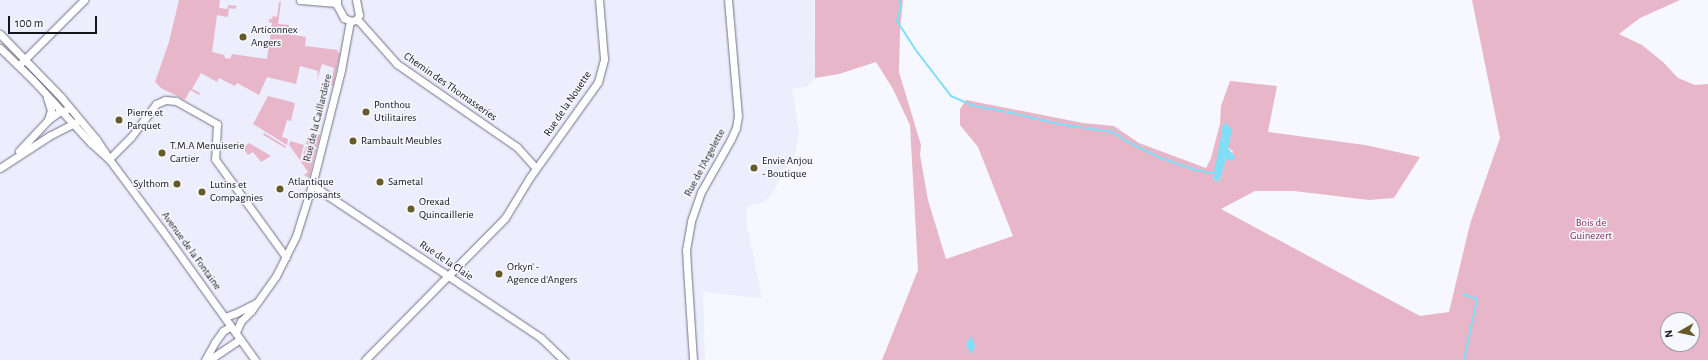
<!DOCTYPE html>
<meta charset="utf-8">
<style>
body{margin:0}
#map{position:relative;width:1708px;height:360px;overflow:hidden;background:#f7f7ff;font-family:"Alegreya Sans",sans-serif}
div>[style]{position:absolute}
.built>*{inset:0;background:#ecedfd}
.green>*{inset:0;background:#e7b6c8;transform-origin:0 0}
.water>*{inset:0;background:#80def6}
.stream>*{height:2px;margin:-1px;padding:0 1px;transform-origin:1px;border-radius:1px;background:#80def6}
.roads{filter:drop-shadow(0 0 1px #717182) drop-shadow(0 0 1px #717182)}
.minor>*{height:7px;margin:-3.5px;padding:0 3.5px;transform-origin:3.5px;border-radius:3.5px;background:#fff}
.dots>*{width:11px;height:11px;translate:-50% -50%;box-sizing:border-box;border:2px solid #f7f7ff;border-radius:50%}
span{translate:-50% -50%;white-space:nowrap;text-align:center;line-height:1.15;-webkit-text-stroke:3px #f7f7ff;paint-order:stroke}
.poi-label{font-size:11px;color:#14141a}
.left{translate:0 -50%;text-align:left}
.right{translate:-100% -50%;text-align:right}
.street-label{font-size:11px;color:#14141a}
.park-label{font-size:11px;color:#812c55}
.north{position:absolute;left:1660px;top:312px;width:40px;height:40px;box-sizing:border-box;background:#f7f7ff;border:1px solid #9c9ca3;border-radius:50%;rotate:261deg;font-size:11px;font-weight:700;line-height:16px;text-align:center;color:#14141a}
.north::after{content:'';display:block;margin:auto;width:14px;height:18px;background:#665b28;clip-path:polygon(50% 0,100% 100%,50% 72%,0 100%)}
.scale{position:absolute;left:8px;top:16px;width:89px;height:18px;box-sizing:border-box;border:2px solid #14141a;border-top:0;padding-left:5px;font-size:12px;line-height:14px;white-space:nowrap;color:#14141a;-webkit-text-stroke:3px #f7f7ff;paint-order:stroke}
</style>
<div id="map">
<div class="built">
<div style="clip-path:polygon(0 0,814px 0,815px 78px,806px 87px,792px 88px,799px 133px,796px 152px,771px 195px,762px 203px,754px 204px,746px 208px,746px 221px,762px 298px,703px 292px,705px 360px,0 360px)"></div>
</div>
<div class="green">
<div style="clip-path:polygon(179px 0,220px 0,219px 8px,228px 9px,228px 5px,237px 6px,235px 9px,229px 8px,228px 17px,217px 15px,212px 52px,224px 55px,225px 58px,230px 59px,232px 54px,267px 59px,272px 23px,269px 22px,269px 19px,272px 19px,273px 16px,277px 17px,279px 2px,281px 2px,278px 24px,289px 25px,288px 34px,306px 37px,305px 46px,338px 50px,337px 52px,340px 53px,333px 86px,331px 85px,334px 68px,322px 64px,317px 80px,318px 71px,300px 66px,296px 84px,267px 77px,259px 95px,237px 83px,235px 86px,219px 78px,217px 82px,201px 73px,192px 89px,200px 93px,199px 95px,190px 90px,185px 100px,161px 88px,155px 82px,169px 42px)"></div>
<div style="clip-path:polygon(evenodd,815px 0,903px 0,900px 30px,899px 72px,921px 145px,920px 155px,928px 200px,946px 259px,1013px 236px,978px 147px,960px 125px,960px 109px,966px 100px,1083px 123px,1114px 126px,1139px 143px,1206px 168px,1211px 158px,1220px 124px,1221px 106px,1230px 81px,1277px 86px,1268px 132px,1365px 145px,1420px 157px,1394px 198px,1369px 200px,1294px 191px,1255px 191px,1221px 209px,1420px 316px,1449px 312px,1470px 224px,1500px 138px,1472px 0,1680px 0,1640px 18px,1619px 34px,1642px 45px,1663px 62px,1678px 78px,1695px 85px,1708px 84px,1708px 360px,882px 360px,918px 270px,910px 125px,893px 89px,876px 62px,839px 74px,815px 78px,815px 0,1228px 124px,1228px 148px,1233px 151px,1230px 160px,1226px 158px,1219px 182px,1213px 179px,1228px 124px,815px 0,1668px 320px,1692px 320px,1692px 344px,1668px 344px,1668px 320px)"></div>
<div style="clip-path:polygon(268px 96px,295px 103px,291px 121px,287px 120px,282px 137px,288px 139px,287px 145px,253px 124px)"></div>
<div style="left:264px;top:133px;width:26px;height:2px;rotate:31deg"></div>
<div style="clip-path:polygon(317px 134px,320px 135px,317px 147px,306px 144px,308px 136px,316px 138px)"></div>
<div style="clip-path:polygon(290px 141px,304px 145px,300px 160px,289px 145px)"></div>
<div style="clip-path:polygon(249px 143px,271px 156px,261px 162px,253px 152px,248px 155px,243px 148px)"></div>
<div style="clip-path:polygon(306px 146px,316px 149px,309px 178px,304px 175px,308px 172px,301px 162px)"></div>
</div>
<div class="water">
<div style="clip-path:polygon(1226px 123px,1232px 130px,1228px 148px,1235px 157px,1232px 161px,1226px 159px,1219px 182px,1213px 179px,1223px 125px)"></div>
<div style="clip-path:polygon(971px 336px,975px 346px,971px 355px,966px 344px)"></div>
</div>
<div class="stream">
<div style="left:899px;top:0;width:6px;rotate:72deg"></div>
<div style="left:901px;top:6px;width:16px;rotate:105deg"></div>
<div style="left:897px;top:21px;width:33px;rotate:57deg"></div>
<div style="left:915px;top:49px;width:59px;rotate:52.5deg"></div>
<div style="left:951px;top:96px;width:22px;rotate:24deg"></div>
<div style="left:971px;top:105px;width:47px;rotate:11.1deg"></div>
<div style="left:1017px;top:114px;width:43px;rotate:13.4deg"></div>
<div style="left:1059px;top:124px;width:55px;rotate:8.4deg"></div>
<div style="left:1113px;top:132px;width:16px;rotate:35deg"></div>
<div style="left:1126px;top:141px;width:39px;rotate:26deg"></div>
<div style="left:1161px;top:158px;width:36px;rotate:19deg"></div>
<div style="left:1195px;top:170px;width:19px;rotate:9deg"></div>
<div style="left:1463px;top:294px;width:15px;rotate:20deg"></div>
<div style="left:1477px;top:299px;width:62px;rotate:102deg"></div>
</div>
<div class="roads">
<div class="minor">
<div style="left:300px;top:0;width:36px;rotate:5deg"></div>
<div style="left:337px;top:0;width:5px;rotate:90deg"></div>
<div style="left:337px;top:5px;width:15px;rotate:62deg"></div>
<div style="left:344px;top:18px;width:8px;rotate:23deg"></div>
<div style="left:351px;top:21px;width:5px;rotate:-11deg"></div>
<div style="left:356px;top:20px;width:6px;rotate:-59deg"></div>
<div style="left:359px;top:15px;width:15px;rotate:-101deg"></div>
<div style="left:357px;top:19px;width:60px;rotate:48.4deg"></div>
<div style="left:397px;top:64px;width:146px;rotate:34.7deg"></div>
<div style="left:517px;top:147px;width:28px;rotate:48deg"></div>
<div style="left:0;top:34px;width:88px;rotate:45.9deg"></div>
<div style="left:61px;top:97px;width:55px;rotate:50.2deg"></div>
<div style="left:96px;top:139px;width:18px;rotate:56deg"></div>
<div style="left:0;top:48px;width:46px;rotate:44.1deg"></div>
<div style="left:33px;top:80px;width:86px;rotate:47.4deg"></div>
<div style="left:91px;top:143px;width:24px;rotate:42deg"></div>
<div style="left:109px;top:159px;width:89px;rotate:53.3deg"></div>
<div style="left:162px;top:230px;width:160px;rotate:54.4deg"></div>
<div style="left:22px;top:62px;width:88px;rotate:-45deg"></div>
<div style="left:47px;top:98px;width:13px;rotate:72deg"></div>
<div style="left:51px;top:110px;width:10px;rotate:107deg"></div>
<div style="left:19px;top:151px;width:42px;rotate:-46.9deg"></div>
<div style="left:48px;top:120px;width:14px;rotate:-36deg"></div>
<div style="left:59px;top:112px;width:7px;rotate:-16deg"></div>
<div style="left:109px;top:159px;width:31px;rotate:-45deg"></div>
<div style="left:131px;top:137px;width:41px;rotate:-52.9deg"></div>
<div style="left:156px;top:104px;width:10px;rotate:-24deg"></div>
<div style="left:165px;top:100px;width:11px;rotate:5deg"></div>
<div style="left:176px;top:101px;width:47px;rotate:29.3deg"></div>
<div style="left:217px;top:124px;width:35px;rotate:93deg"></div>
<div style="left:215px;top:159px;width:121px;rotate:54.1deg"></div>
<div style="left:0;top:168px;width:59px;rotate:-33.1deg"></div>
<div style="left:49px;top:136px;width:31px;rotate:-27deg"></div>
<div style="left:312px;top:185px;width:275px;rotate:33.7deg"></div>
<div style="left:541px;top:338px;width:32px;rotate:44deg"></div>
<div style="left:225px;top:317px;width:12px;rotate:-20deg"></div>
<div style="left:236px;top:313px;width:22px;rotate:-27deg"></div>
<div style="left:236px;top:332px;width:12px;rotate:-66deg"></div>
<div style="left:241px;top:321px;width:14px;rotate:-45deg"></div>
<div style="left:251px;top:311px;width:43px;rotate:-54.5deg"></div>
<div style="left:276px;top:276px;width:45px;rotate:-63.4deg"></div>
<div style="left:296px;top:236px;width:53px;rotate:-72.6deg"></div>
<div style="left:312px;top:185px;width:119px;rotate:-75.8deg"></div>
<div style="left:341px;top:70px;width:50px;rotate:-79.6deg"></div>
<div style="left:205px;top:360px;width:21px;rotate:-61deg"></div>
<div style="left:215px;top:342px;width:14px;rotate:-54deg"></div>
<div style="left:223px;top:331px;width:9px;rotate:-32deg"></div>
<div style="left:209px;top:360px;width:37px;rotate:-34deg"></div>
<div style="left:365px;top:360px;width:199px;rotate:-45.4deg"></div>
<div style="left:505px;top:218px;width:48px;rotate:-58.6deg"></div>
<div style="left:530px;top:177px;width:117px;rotate:-54.4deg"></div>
<div style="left:598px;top:82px;width:24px;rotate:-75deg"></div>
<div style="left:604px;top:59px;width:59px;rotate:-94.8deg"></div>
<div style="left:693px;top:360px;width:93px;rotate:-93.7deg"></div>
<div style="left:687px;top:267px;width:17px;rotate:-93deg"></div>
<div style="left:686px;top:250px;width:29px;rotate:-80deg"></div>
<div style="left:691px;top:221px;width:31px;rotate:-71deg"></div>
<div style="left:701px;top:192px;width:61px;rotate:-60.5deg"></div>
<div style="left:731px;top:139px;width:12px;rotate:-66deg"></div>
<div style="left:736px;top:128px;width:12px;rotate:-81deg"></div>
<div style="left:738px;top:116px;width:116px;rotate:-94.9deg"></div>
</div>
</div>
<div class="dots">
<div style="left:243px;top:37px;background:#665b28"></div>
<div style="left:366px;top:112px;background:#665b28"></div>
<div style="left:119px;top:120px;background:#665b28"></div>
<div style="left:353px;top:141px;background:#665b28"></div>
<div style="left:162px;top:153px;background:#665b28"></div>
<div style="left:754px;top:168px;background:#665b28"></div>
<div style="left:380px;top:182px;background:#665b28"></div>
<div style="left:177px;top:184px;background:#665b28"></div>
<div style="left:280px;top:189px;background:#665b28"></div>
<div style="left:202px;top:192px;background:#665b28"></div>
<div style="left:411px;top:209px;background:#665b28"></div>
<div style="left:499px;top:274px;background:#665b28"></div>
</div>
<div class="poi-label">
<span class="left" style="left:251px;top:37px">Articonnex<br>Angers</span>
<span class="left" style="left:374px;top:112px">Ponthou<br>Utilitaires</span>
<span class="left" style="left:127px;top:120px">Pierre et<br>Parquet</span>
<span class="left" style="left:361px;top:141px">Rambault Meubles</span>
<span class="left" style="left:170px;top:153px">T.M.A Menuiserie<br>Cartier</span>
<span class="left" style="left:762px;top:168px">Envie Anjou<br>- Boutique</span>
<span class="left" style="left:388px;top:182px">Sametal</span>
<span class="left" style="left:288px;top:189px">Atlantique<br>Composants</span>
<span class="right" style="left:169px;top:184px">Sylthom</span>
<span class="left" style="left:210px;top:192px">Lutins et<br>Compagnies</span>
<span class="left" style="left:419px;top:209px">Orexad<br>Quincaillerie</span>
<span class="left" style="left:507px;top:274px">Orkyn' -<br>Agence d'Angers</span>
</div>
<div class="street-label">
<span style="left:450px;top:87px;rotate:35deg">Chemin des Thomasseries</span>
<span style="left:568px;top:104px;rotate:-56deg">Rue de la Nouette</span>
<span style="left:318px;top:118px;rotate:-76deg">Rue de la Caillardière</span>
<span style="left:705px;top:163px;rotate:-62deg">Rue de l'Argelette</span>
<span style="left:191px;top:251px;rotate:54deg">Avenue de la Fontaine</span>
<span style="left:446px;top:261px;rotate:34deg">Rue de la Claie</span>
</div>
<div class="park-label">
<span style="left:1591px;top:230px">Bois de<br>Guinezert</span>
</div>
<div class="north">N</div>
<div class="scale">100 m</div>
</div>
